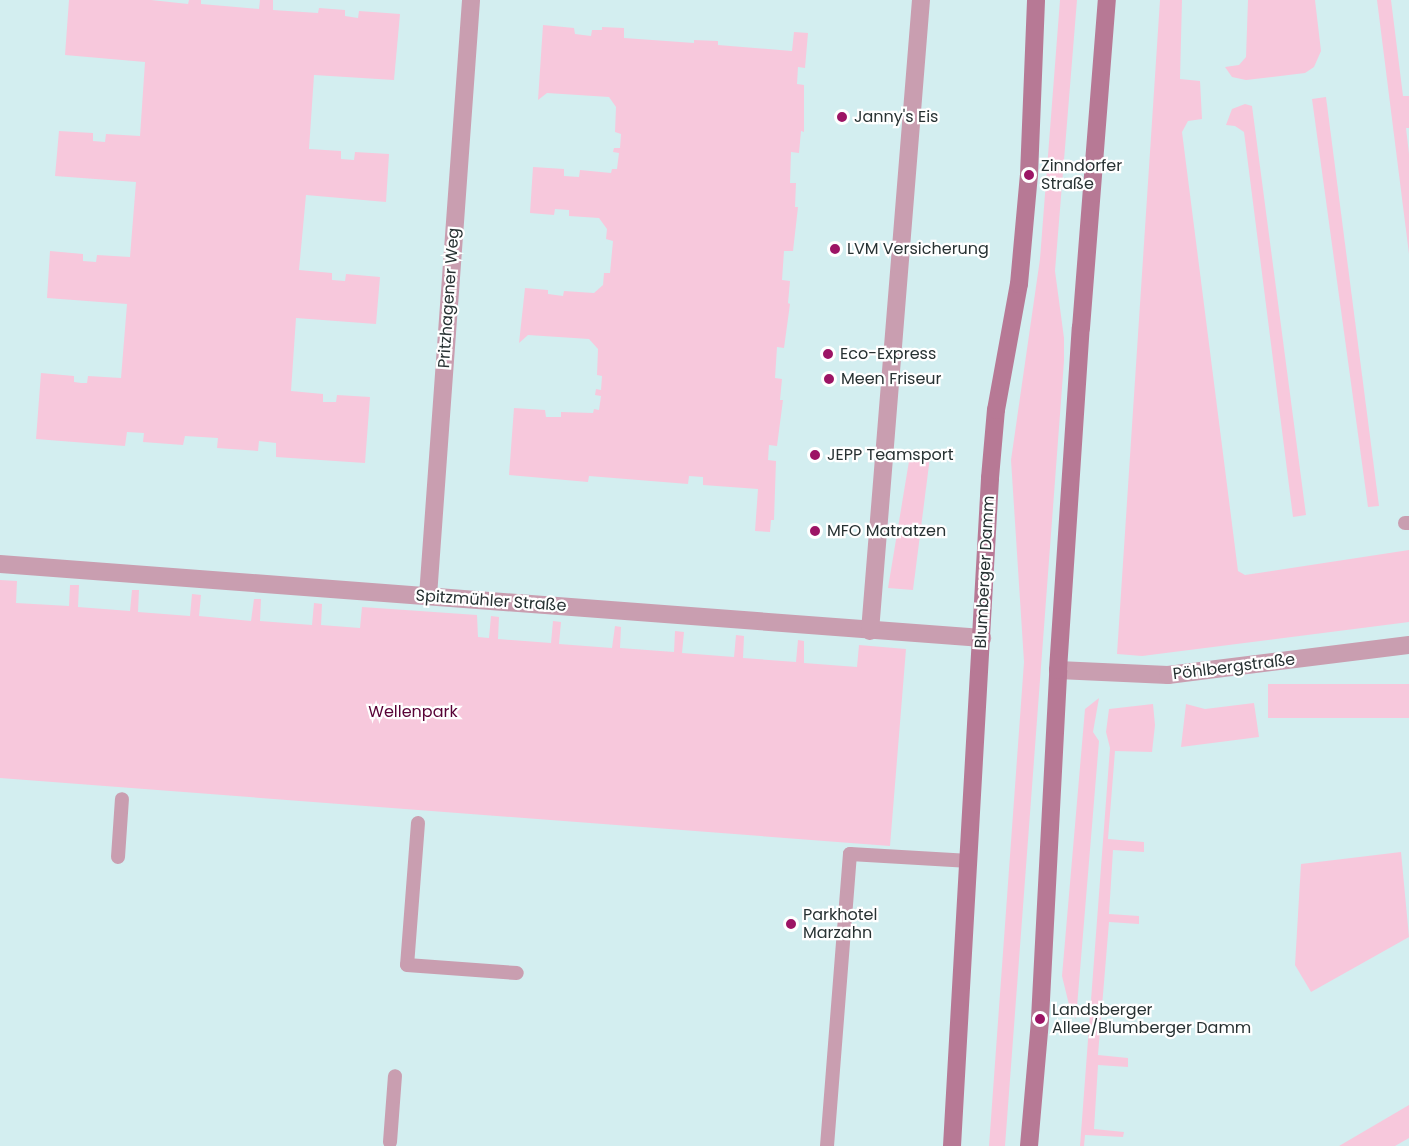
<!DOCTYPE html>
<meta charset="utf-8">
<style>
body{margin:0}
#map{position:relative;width:1409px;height:1146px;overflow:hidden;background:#d3eef0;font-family:Poppins,sans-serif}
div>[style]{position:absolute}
.green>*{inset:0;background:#f7c8dc;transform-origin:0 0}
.lane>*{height:14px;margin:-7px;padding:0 7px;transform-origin:7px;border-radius:7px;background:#c99eb0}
.street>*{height:18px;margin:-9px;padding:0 9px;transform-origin:9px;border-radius:9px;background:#c99eb0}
.secondary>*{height:18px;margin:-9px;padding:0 9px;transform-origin:9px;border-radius:9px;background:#b77995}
.dots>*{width:16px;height:16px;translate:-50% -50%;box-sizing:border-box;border:3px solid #fff;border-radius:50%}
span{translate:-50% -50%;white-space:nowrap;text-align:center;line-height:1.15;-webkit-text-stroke:4.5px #fff;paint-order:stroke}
.poi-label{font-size:16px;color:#283233}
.left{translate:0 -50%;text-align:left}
.street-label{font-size:16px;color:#283233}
.park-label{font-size:16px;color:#580236}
</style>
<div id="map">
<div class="green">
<div style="clip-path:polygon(69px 0,151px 0,188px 4px,189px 0,201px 0,201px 4px,259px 9px,260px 0,273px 0,273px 10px,318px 13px,319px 8px,345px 10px,345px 16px,358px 18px,359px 11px,400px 14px,394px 80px,314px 75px,309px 149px,341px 151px,341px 159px,354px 160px,355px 152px,389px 154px,386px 202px,306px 195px,299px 270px,332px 273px,332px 280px,345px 281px,346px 274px,380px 277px,376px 324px,296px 318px,291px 391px,323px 394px,323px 402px,336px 402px,337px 395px,370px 397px,365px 463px,276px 457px,276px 443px,259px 441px,258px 451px,217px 448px,218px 438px,185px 436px,183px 445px,143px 442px,144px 433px,127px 432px,125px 446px,36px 439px,41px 373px,74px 376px,74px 382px,81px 383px,87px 383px,88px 376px,121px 378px,127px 304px,47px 298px,50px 251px,83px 254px,83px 261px,96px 262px,97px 255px,130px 257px,136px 182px,55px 176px,59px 131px,93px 133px,93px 141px,105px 142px,106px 134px,140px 136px,145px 62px,65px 55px)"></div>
<div style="clip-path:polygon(1060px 0,1077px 0,1055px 271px,1064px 338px,1064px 361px,1005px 1146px,989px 1146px,1024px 662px,1011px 460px,1040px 259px)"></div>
<div style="clip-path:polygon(1160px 0,1182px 0,1180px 79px,1200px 81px,1202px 119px,1188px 121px,1182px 132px,1238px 571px,1245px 575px,1409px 550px,1409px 622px,1142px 656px,1117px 654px)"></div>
<div style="clip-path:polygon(1248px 0,1315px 0,1321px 51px,1314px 67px,1305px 73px,1246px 80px,1232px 77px,1225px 67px,1239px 65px,1246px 57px)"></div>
<div style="clip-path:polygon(1377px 0,1391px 0,1403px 96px,1409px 96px,1409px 128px,1406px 128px,1409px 154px,1409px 254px)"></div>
<div style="clip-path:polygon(543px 25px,574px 28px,575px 34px,591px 36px,592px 30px,602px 30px,602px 27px,624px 28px,624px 38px,694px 43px,694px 40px,718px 41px,718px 45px,792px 51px,794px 32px,808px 33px,805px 68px,798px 67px,797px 84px,804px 85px,804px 132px,801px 131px,799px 153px,791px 152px,790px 183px,796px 183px,795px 207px,798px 207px,793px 251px,784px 251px,782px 280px,790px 281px,788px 303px,790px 304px,784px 348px,777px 347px,775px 378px,782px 379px,780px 400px,783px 400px,777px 446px,769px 445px,768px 460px,776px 461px,774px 520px,771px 520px,770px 532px,755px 531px,758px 489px,703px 485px,703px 477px,689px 476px,688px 484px,589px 476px,588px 482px,509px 475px,514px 408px,545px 410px,546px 417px,561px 417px,561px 412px,593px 413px,594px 409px,599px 410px,601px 396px,595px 395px,596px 389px,601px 390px,602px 376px,597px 375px,598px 349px,589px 339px,528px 335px,519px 343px,525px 288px,548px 290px,548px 294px,563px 296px,564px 291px,594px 293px,603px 285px,604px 273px,610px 273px,613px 241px,606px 239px,607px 229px,599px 218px,569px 216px,569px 210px,555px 209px,554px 215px,530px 213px,533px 167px,564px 169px,564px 176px,579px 177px,580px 170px,611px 173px,612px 169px,617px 169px,619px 153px,613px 152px,614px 148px,620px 148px,621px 134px,615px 132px,616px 107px,609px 97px,547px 93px,538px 100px)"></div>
<div style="clip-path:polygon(1326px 97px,1379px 506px,1368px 507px,1312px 99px)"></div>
<div style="clip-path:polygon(1245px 104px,1252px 106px,1306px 515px,1293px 517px,1244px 132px,1235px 126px,1226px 125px,1232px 109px)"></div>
<div style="clip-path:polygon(910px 455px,930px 457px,913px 590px,888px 588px)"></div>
<div style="clip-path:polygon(0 580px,17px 581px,16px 603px,69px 606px,70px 585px,79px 585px,78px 607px,130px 611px,132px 590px,139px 590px,138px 612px,190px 616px,192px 594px,201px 595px,199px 616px,251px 621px,254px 599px,261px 599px,260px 621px,312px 625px,314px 603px,322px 604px,321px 625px,360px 628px,362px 607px,477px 615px,478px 637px,489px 638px,491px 616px,499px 617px,498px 639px,551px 643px,553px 621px,561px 622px,559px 644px,612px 648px,615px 626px,621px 627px,620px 648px,674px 652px,675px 631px,684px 632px,682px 653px,734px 657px,736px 635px,744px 636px,743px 658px,796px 662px,798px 640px,804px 641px,804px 663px,857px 667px,859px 645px,906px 649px,890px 846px,0 778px)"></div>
<div style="left:1409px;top:684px;width:34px;height:141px;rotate:90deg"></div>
<div style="clip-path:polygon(1099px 698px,1093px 732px,1099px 741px,1076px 1019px,1071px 1013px,1062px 976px,1085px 709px)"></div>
<div style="clip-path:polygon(1254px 703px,1259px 737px,1181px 747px,1186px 704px,1205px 709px)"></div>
<div style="clip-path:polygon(1153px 704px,1155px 725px,1152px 752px,1115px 751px,1108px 839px,1144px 842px,1144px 852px,1113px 850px,1109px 914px,1139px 916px,1139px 924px,1109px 922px,1098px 1055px,1128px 1058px,1128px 1067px,1098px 1065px,1094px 1129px,1124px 1132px,1123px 1137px,1085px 1135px,1084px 1146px,1080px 1146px,1110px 748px,1106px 732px,1109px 709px)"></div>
<div style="clip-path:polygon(1401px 852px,1409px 937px,1311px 992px,1295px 965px,1301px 864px)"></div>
<div style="clip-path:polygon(1409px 1105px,1409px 1138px,1395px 1146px,1339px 1146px)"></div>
</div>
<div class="lane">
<div style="left:1405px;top:523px;width:4px"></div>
<div style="left:418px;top:823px;width:142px;rotate:94.4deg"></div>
<div style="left:407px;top:965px;width:110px;rotate:4.2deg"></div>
<div style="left:118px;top:857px;width:58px;rotate:-86.1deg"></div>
<div style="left:390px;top:1142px;width:66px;rotate:-85.7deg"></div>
<div style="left:827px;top:1146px;width:293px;rotate:-85.5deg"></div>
<div style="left:850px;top:854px;width:120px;rotate:3.3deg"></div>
</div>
<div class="street">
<div style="left:0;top:564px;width:985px;rotate:4.31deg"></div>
<div style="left:428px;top:596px;width:598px;rotate:-85.87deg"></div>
<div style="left:870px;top:631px;width:633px;rotate:-85.38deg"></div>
<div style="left:1058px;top:670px;width:110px;rotate:2.6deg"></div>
<div style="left:1168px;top:675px;width:243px;rotate:-7.1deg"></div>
</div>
<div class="secondary">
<div style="left:952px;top:1146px;width:669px;rotate:-86.74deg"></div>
<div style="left:990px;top:478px;width:68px;rotate:-85deg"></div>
<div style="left:996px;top:410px;width:128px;rotate:-79.7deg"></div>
<div style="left:1019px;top:284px;width:109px;rotate:-84.8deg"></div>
<div style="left:1029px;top:175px;width:175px;rotate:-87.7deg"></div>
<div style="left:1029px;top:1146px;width:127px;rotate:-85deg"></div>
<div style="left:1040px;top:1019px;width:349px;rotate:-87deg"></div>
<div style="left:1058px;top:670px;width:343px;rotate:-86.2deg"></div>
<div style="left:1081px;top:328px;width:329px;rotate:-85.5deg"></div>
</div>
<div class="dots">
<div style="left:842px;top:117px;background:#9c1465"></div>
<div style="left:1029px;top:175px;background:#9c1465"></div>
<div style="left:835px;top:249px;background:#9c1465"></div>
<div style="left:828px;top:354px;background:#9c1465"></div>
<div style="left:829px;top:379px;background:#9c1465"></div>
<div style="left:815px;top:455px;background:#9c1465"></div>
<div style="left:815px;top:531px;background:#9c1465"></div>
<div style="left:791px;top:924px;background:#9c1465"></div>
<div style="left:1040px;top:1019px;background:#9c1465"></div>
</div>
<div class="poi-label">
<span class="left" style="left:854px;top:117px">Janny's Eis</span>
<span class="left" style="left:1041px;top:175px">Zinndorfer<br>Straße</span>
<span class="left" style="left:847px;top:249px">LVM Versicherung</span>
<span class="left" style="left:840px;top:354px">Eco-Express</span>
<span class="left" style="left:841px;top:379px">Meen Friseur</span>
<span class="left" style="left:827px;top:455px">JEPP Teamsport</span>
<span class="left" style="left:827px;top:531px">MFO Matratzen</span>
<span class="left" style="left:803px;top:924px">Parkhotel<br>Marzahn</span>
<span class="left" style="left:1052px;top:1019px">Landsberger<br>Allee/Blumberger Damm</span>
</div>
<div class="street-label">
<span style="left:449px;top:298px;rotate:-86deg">Pritzhagener Weg</span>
<span style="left:985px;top:572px;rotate:-87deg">Blumberger Damm</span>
<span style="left:491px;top:601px;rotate:4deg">Spitzmühler Straße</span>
<span style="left:1234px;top:667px;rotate:-7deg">Pöhlbergstraße</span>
</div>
<div class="park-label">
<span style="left:413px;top:712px">Wellenpark</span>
</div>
</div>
